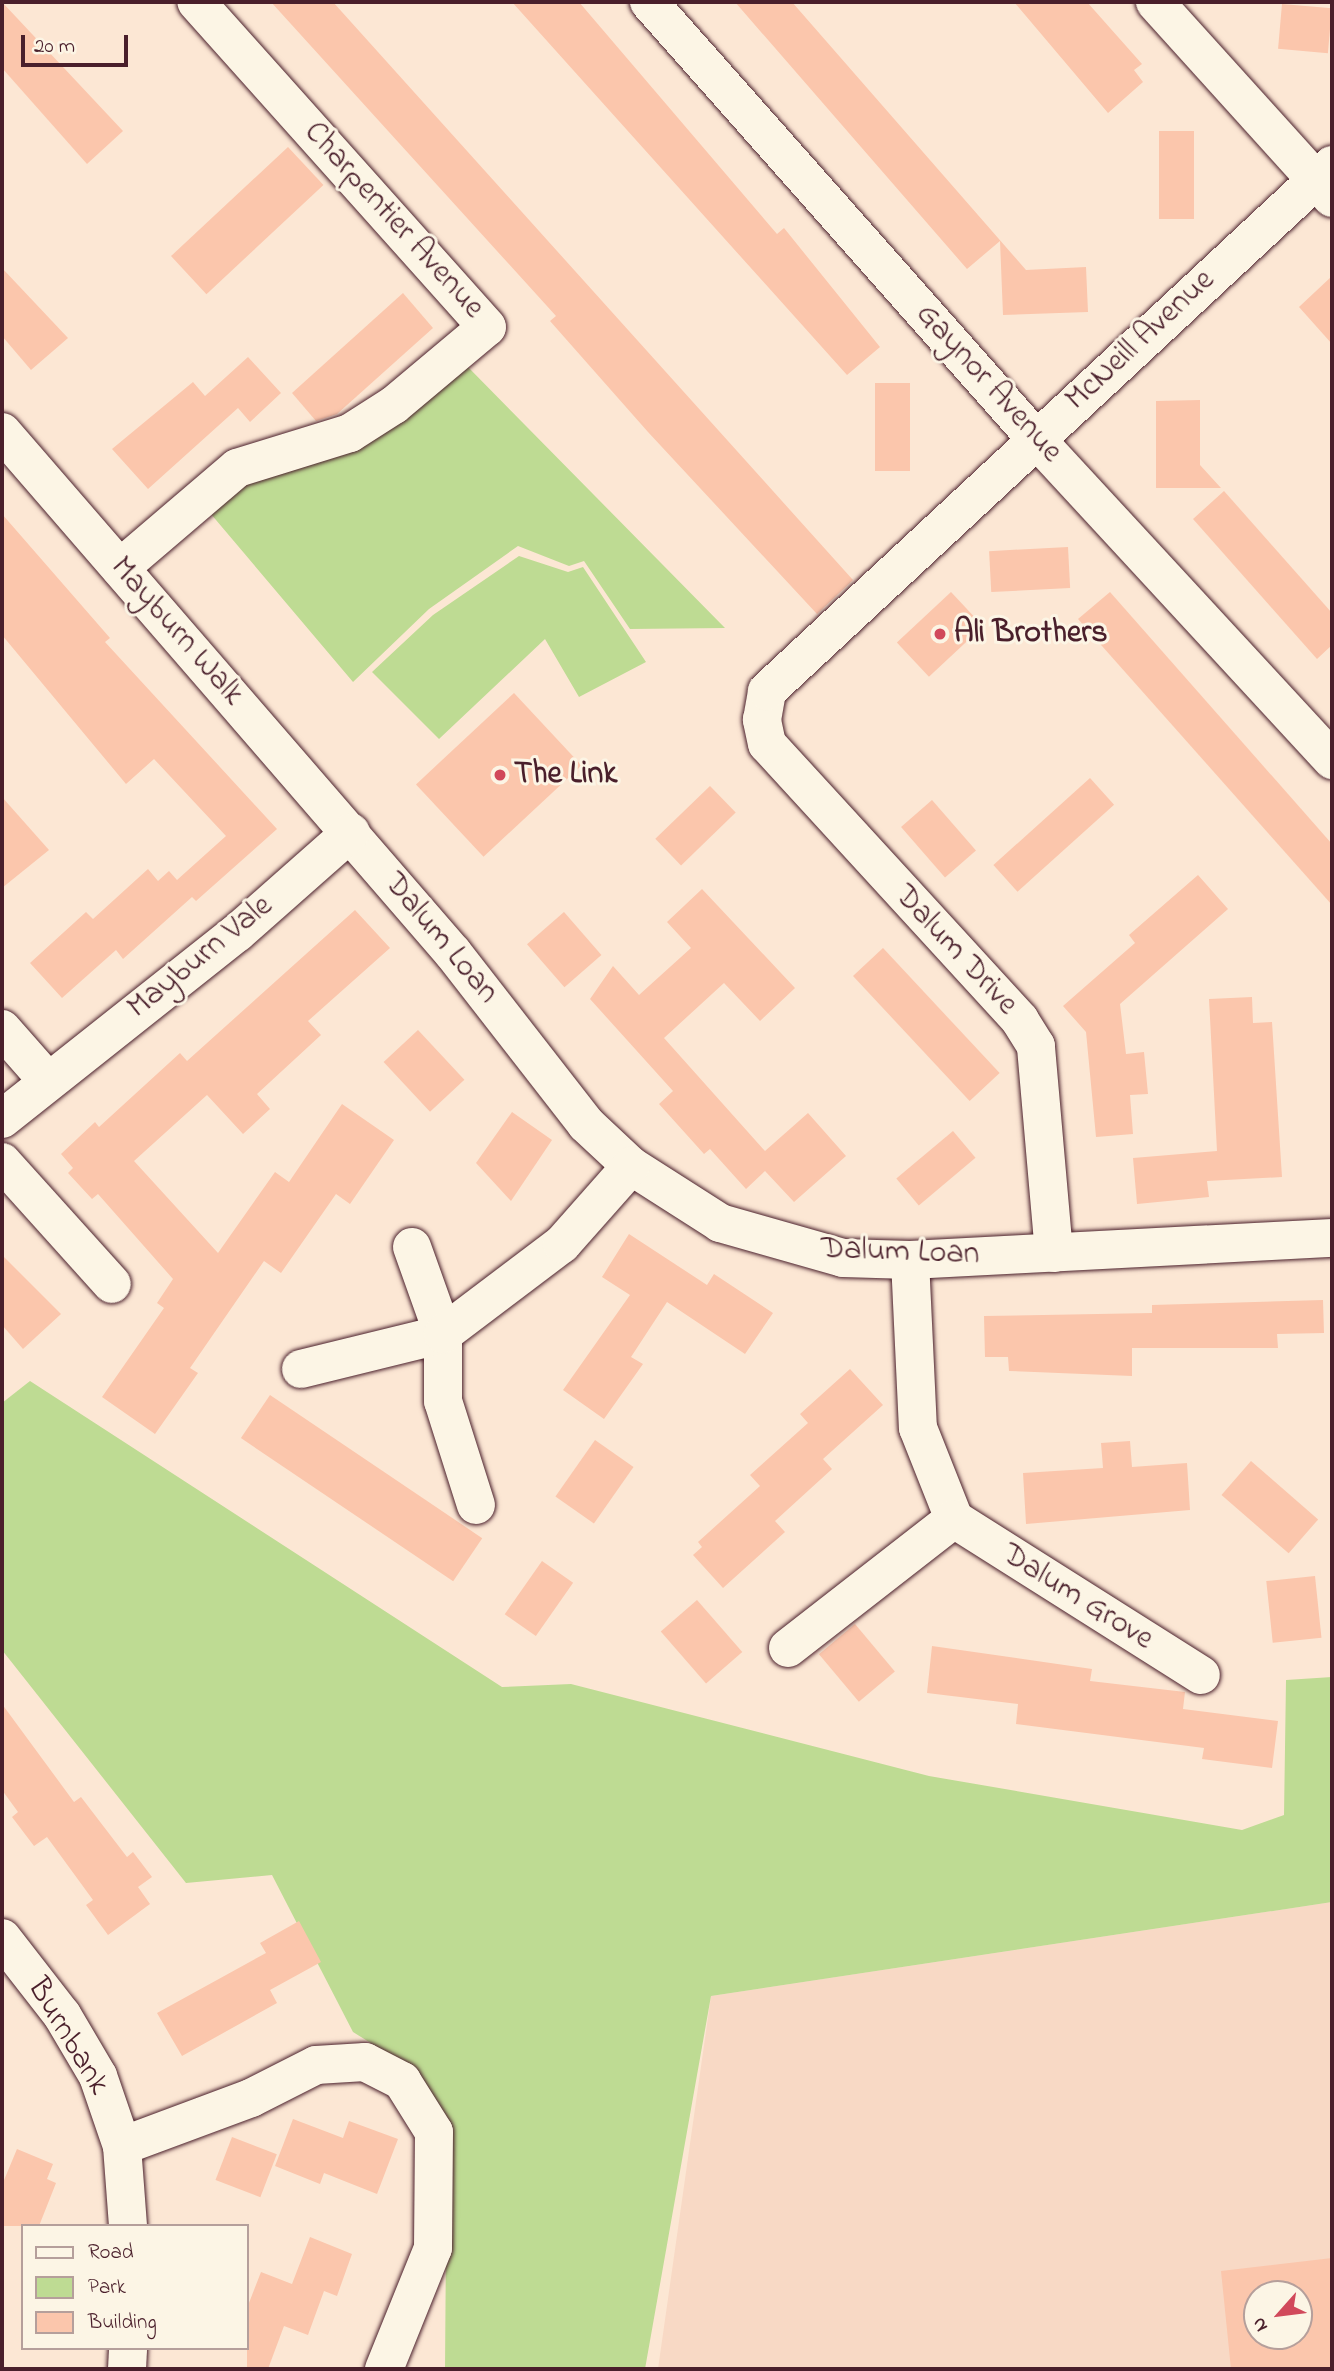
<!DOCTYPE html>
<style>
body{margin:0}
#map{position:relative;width:1334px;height:2371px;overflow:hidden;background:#fce7d4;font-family:"Indie Flower",sans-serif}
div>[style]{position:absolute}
.built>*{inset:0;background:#f8d9c5}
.green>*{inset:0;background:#bedb93}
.building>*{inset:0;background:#fbc6ac;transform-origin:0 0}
.roads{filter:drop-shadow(0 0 2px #4a1f2b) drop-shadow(0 0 2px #4a1f2b)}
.street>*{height:38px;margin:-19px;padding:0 19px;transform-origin:19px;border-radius:19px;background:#fcf5e5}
.dots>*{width:19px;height:19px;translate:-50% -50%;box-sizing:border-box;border:4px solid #fcf5e5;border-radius:50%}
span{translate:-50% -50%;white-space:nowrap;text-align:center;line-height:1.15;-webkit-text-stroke:6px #fcf5e5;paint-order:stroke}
.street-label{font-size:32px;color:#4a1f2b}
.poi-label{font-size:32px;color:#4a1f2b;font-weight:700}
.left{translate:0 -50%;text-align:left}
.frame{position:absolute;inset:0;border:4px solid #4a1f2b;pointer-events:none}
.legend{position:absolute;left:21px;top:2224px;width:228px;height:126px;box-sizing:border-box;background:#fcf5e5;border:2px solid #b59f9b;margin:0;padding:9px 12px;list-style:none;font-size:21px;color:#4a1f2b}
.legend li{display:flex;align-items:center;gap:14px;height:35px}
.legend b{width:35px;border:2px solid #b59f9b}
.north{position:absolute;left:1243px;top:2280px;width:70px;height:70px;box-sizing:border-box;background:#fcf5e5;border:2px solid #b59f9b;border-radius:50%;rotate:242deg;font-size:19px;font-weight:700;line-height:28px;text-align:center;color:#4a1f2b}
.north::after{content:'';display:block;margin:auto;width:24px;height:32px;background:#d1495b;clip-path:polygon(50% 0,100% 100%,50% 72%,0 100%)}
.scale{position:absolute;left:21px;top:35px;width:107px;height:32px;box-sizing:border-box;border:4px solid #4a1f2b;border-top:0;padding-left:9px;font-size:21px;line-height:24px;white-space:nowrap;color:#4a1f2b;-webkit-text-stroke:5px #fcf5e5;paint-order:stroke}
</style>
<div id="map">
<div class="built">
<div style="clip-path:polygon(evenodd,1332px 1902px,1332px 2369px,658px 2369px,711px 1996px,1332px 1902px,1257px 2294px,1299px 2294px,1299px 2336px,1257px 2336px,1257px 2294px)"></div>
</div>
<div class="green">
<div style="clip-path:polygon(466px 365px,725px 628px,630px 629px,584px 561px,569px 566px,518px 546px,429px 609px,353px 682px,205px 507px)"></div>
<div style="clip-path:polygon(519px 556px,568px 572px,583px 567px,646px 662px,579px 697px,545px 639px,439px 739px,372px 672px,433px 615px)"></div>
<div style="clip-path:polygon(30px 1381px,502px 1687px,571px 1684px,929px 1776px,1242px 1830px,1284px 1815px,1286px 1680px,1332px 1677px,1332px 1902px,711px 1996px,645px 2369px,445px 2369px,446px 2241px,398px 2060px,353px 2032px,272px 1875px,186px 1883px,2px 1650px,2px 1403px)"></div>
</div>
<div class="building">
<div style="clip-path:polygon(2px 2px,123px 131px,87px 164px,2px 68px)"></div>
<div style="clip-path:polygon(271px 2px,333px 2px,853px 580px,817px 614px,648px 432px,550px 321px,556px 316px)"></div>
<div style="clip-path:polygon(512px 2px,579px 2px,777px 234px,784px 228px,880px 347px,847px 375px)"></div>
<div style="clip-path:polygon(735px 2px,792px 2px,1026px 270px,1086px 267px,1088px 312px,1003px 315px,1000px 241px,967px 269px)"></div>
<div style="clip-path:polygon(1014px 2px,1087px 2px,1142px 64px,1134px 70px,1143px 82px,1108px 113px)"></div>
<div style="left:1282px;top:4px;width:50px;height:45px;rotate:5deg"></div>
<div style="left:1159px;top:131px;width:35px;height:88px"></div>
<div style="left:288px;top:147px;width:52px;height:160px;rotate:47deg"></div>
<div style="clip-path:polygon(2px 268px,68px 338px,31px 370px,2px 336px)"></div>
<div style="clip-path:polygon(1332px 276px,1332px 344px,1299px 307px)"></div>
<div style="clip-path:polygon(403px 293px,433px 328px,337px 414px,316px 421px,292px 393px)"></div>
<div style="clip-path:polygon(248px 357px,281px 393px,250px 422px,238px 408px,148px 489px,112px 449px,193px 382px,205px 396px)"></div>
<div style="left:875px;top:383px;width:35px;height:88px"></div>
<div style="clip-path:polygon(1200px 400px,1200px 465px,1221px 488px,1156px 488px,1156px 401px)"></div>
<div style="clip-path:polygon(1224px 491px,1332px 613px,1332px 645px,1317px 659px,1193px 519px)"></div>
<div style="clip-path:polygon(2px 514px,110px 638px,105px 642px,277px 829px,196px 901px,192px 897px,123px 959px,116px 950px,62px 998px,30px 963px,86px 912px,93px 919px,148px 869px,158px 881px,169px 871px,177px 880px,226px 836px,154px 759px,126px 784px,2px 635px)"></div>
<div style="left:1068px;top:547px;width:41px;height:79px;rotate:87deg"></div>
<div style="left:951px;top:592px;width:47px;height:74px;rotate:47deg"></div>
<div style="clip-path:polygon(1110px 592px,1332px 844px,1332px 905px,1078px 619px)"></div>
<div style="left:514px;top:693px;width:99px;height:134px;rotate:47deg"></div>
<div style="left:1090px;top:778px;width:36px;height:130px;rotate:48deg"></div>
<div style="left:710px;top:786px;width:37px;height:76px;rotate:46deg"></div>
<div style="clip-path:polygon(2px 797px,49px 850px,2px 888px)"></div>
<div style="left:932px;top:800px;width:67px;height:41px;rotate:49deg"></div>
<div style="clip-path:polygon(1198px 875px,1228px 909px,1120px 1004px,1126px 1054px,1144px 1052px,1148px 1094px,1130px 1095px,1133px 1134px,1096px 1137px,1086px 1032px,1063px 1006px,1135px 943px,1129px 935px)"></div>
<div style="clip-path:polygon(702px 889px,795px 988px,760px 1021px,724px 983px,664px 1038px,765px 1151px,808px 1113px,846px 1156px,794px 1202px,765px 1171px,746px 1189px,710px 1149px,704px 1154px,659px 1104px,673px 1091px,590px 999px,613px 966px,639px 995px,691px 948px,667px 922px)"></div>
<div style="clip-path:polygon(355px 910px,390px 948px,308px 1021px,321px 1035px,257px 1094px,270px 1109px,243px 1134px,207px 1095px,134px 1161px,218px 1253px,275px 1172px,289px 1182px,342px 1104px,394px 1140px,350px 1204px,336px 1194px,281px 1273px,264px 1261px,190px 1368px,198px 1373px,155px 1434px,102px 1397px,164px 1308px,157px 1303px,173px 1279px,98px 1194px,92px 1199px,68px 1173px,73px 1168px,61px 1154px,95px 1122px,99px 1127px,180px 1053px,187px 1061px)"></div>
<div style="left:564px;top:912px;width:57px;height:49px;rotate:49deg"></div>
<div style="left:883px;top:948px;width:171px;height:41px;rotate:47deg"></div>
<div style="clip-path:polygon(1252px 997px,1253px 1023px,1272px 1022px,1282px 1177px,1207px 1181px,1209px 1197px,1137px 1204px,1133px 1158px,1217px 1151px,1209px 999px)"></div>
<div style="left:418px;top:1030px;width:68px;height:47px;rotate:47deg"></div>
<div style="clip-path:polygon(512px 1112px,552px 1140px,511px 1201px,476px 1163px)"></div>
<div style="left:953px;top:1131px;width:35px;height:74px;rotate:50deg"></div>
<div style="clip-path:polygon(629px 1234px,707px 1285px,714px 1274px,773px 1313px,745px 1354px,667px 1302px,631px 1357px,643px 1364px,604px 1419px,563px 1390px,630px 1295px,602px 1277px)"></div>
<div style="clip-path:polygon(2px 1255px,61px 1314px,23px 1349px,2px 1325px)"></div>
<div style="clip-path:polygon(1323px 1300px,1324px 1333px,1277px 1334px,1278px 1348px,1132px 1348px,1132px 1376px,1009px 1371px,1008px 1357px,985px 1357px,984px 1316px,1152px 1313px,1152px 1305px)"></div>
<div style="clip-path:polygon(850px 1369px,883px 1405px,823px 1459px,832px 1469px,775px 1521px,785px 1532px,723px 1588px,693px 1555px,702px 1547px,698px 1542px,760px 1486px,750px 1475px,808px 1423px,800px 1414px)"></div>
<div style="left:270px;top:1395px;width:256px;height:52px;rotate:34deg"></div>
<div style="left:595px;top:1440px;width:47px;height:69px;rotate:35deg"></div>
<div style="clip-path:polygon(1130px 1441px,1132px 1467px,1187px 1463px,1190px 1510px,1026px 1524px,1023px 1473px,1103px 1468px,1101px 1443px)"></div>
<div style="left:1251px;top:1461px;width:89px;height:45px;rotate:41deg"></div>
<div style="left:542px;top:1561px;width:38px;height:65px;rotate:35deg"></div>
<div style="left:1315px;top:1576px;width:62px;height:49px;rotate:84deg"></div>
<div style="left:697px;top:1600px;width:69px;height:48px;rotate:49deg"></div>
<div style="left:855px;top:1624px;width:62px;height:47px;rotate:50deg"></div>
<div style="clip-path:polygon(932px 1646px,1092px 1669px,1090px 1681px,1185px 1692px,1183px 1709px,1278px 1721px,1272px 1768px,1202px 1759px,1204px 1748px,1016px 1724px,1018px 1704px,927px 1693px)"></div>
<div style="clip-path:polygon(2px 1704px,74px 1802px,81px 1797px,127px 1857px,133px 1852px,152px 1877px,138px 1887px,150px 1904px,108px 1935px,86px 1905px,93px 1900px,47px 1837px,34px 1846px,12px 1817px,18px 1812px,2px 1790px)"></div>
<div style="clip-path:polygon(299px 1921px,321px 1962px,270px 1990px,277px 2003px,182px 2056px,157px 2013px,266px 1953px,260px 1943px)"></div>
<div style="clip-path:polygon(293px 2119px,343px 2138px,349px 2121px,398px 2139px,377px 2194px,324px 2173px,320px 2184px,275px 2166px)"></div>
<div style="left:232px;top:2137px;width:48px;height:46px;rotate:21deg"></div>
<div style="clip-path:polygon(17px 2149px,53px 2164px,47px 2179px,56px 2183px,39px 2226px,2px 2226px,2px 2185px)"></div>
<div style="clip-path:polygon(310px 2237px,352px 2254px,337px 2296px,324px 2291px,308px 2335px,284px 2326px,268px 2369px,247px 2369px,247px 2308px,261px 2272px,292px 2284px)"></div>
<div style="clip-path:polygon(evenodd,1332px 2258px,1332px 2369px,1231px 2369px,1221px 2271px,1332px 2258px,1257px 2294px,1299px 2294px,1299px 2336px,1257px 2336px,1257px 2294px)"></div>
</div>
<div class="roads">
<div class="street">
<div style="left:649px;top:2px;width:584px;rotate:48.47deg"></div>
<div style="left:1036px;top:439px;width:437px;rotate:47.3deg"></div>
<div style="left:1155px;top:2px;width:264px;rotate:47.9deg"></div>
<div style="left:2px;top:432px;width:689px;rotate:49.12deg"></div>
<div style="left:453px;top:953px;width:217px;rotate:52.1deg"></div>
<div style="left:586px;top:1124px;width:62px;rotate:43deg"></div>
<div style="left:631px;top:1166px;width:106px;rotate:32.6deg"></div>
<div style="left:720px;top:1223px;width:128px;rotate:15.9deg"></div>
<div style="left:843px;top:1258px;width:67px;rotate:1.7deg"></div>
<div style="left:910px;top:1260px;width:423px;rotate:-3deg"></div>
<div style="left:120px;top:568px;width:154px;rotate:-40.5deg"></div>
<div style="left:237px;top:468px;width:118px;rotate:-17.2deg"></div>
<div style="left:350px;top:433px;width:52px;rotate:-32.5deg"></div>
<div style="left:394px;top:405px;width:121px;rotate:-40deg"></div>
<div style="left:487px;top:327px;width:436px;rotate:-131.8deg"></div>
<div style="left:2px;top:1029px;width:67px;rotate:48.7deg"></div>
<div style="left:2px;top:1119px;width:300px;rotate:-38.4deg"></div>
<div style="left:237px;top:933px;width:152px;rotate:-41.5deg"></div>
<div style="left:2px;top:1162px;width:164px;rotate:48deg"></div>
<div style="left:412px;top:1247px;width:92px;rotate:70.4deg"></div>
<div style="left:443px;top:1334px;width:67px;rotate:90deg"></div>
<div style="left:443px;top:1401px;width:109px;rotate:72.4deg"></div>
<div style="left:1054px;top:1253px;width:208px;rotate:-95deg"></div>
<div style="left:1036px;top:1046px;width:31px;rotate:-122deg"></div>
<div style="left:1020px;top:1020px;width:374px;rotate:-132.5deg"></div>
<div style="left:767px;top:744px;width:25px;rotate:-102deg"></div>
<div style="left:762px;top:720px;width:29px;rotate:-80deg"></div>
<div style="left:767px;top:691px;width:772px;rotate:-42.95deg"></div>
<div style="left:910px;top:1260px;width:168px;rotate:87.3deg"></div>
<div style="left:918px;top:1428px;width:98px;rotate:68.4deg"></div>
<div style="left:954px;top:1519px;width:292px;rotate:32.3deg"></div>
<div style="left:301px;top:1369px;width:146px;rotate:-13.8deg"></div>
<div style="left:443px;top:1334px;width:149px;rotate:-37.1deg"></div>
<div style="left:562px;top:1244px;width:104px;rotate:-48.5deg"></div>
<div style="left:788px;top:1648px;width:210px;rotate:-37.9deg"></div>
<div style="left:2px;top:1938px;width:98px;rotate:52.1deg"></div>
<div style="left:62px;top:2015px;width:71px;rotate:59.5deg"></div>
<div style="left:98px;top:2076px;width:74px;rotate:71.1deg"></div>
<div style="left:122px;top:2146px;width:80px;rotate:85.7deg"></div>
<div style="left:122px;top:2146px;width:138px;rotate:-20.4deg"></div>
<div style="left:251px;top:2098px;width:73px;rotate:-26.9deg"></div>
<div style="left:316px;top:2065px;width:49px;rotate:-3.5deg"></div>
<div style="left:365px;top:2062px;width:42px;rotate:27.2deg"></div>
<div style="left:402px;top:2081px;width:60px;rotate:57.9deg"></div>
<div style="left:434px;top:2132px;width:116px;rotate:90.5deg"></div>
<div style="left:433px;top:2248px;width:131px;rotate:112deg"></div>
<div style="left:127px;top:2369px;width:21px;rotate:-87deg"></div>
</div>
</div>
<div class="dots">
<div style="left:940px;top:634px;background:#d1495b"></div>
<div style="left:500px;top:775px;background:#d1495b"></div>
</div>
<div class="street-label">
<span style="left:393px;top:221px;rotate:48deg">Charpentier Avenue</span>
<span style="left:1141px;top:341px;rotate:-43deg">McNeill Avenue</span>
<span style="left:988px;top:384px;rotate:48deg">Gaynor Avenue</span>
<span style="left:176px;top:632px;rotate:49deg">Mayburn Walk</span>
<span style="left:440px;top:939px;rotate:50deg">Dalum Loan</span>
<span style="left:955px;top:951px;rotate:47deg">Dalum Drive</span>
<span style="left:201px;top:958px;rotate:-39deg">Mayburn Vale</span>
<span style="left:900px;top:1253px;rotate:2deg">Dalum Loan</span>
<span style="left:1077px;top:1598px;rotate:32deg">Dalum Grove</span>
<span style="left:67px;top:2037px;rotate:59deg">Burnbank</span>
</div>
<div class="poi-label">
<span class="left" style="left:954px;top:634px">Ali Brothers</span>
<span class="left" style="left:514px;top:775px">The Link</span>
</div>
<div class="frame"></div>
<ul class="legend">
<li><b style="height:9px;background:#fcf5e5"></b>Road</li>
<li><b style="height:19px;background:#bedb93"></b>Park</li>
<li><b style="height:19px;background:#fbc6ac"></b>Building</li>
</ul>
<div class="north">N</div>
<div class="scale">20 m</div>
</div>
